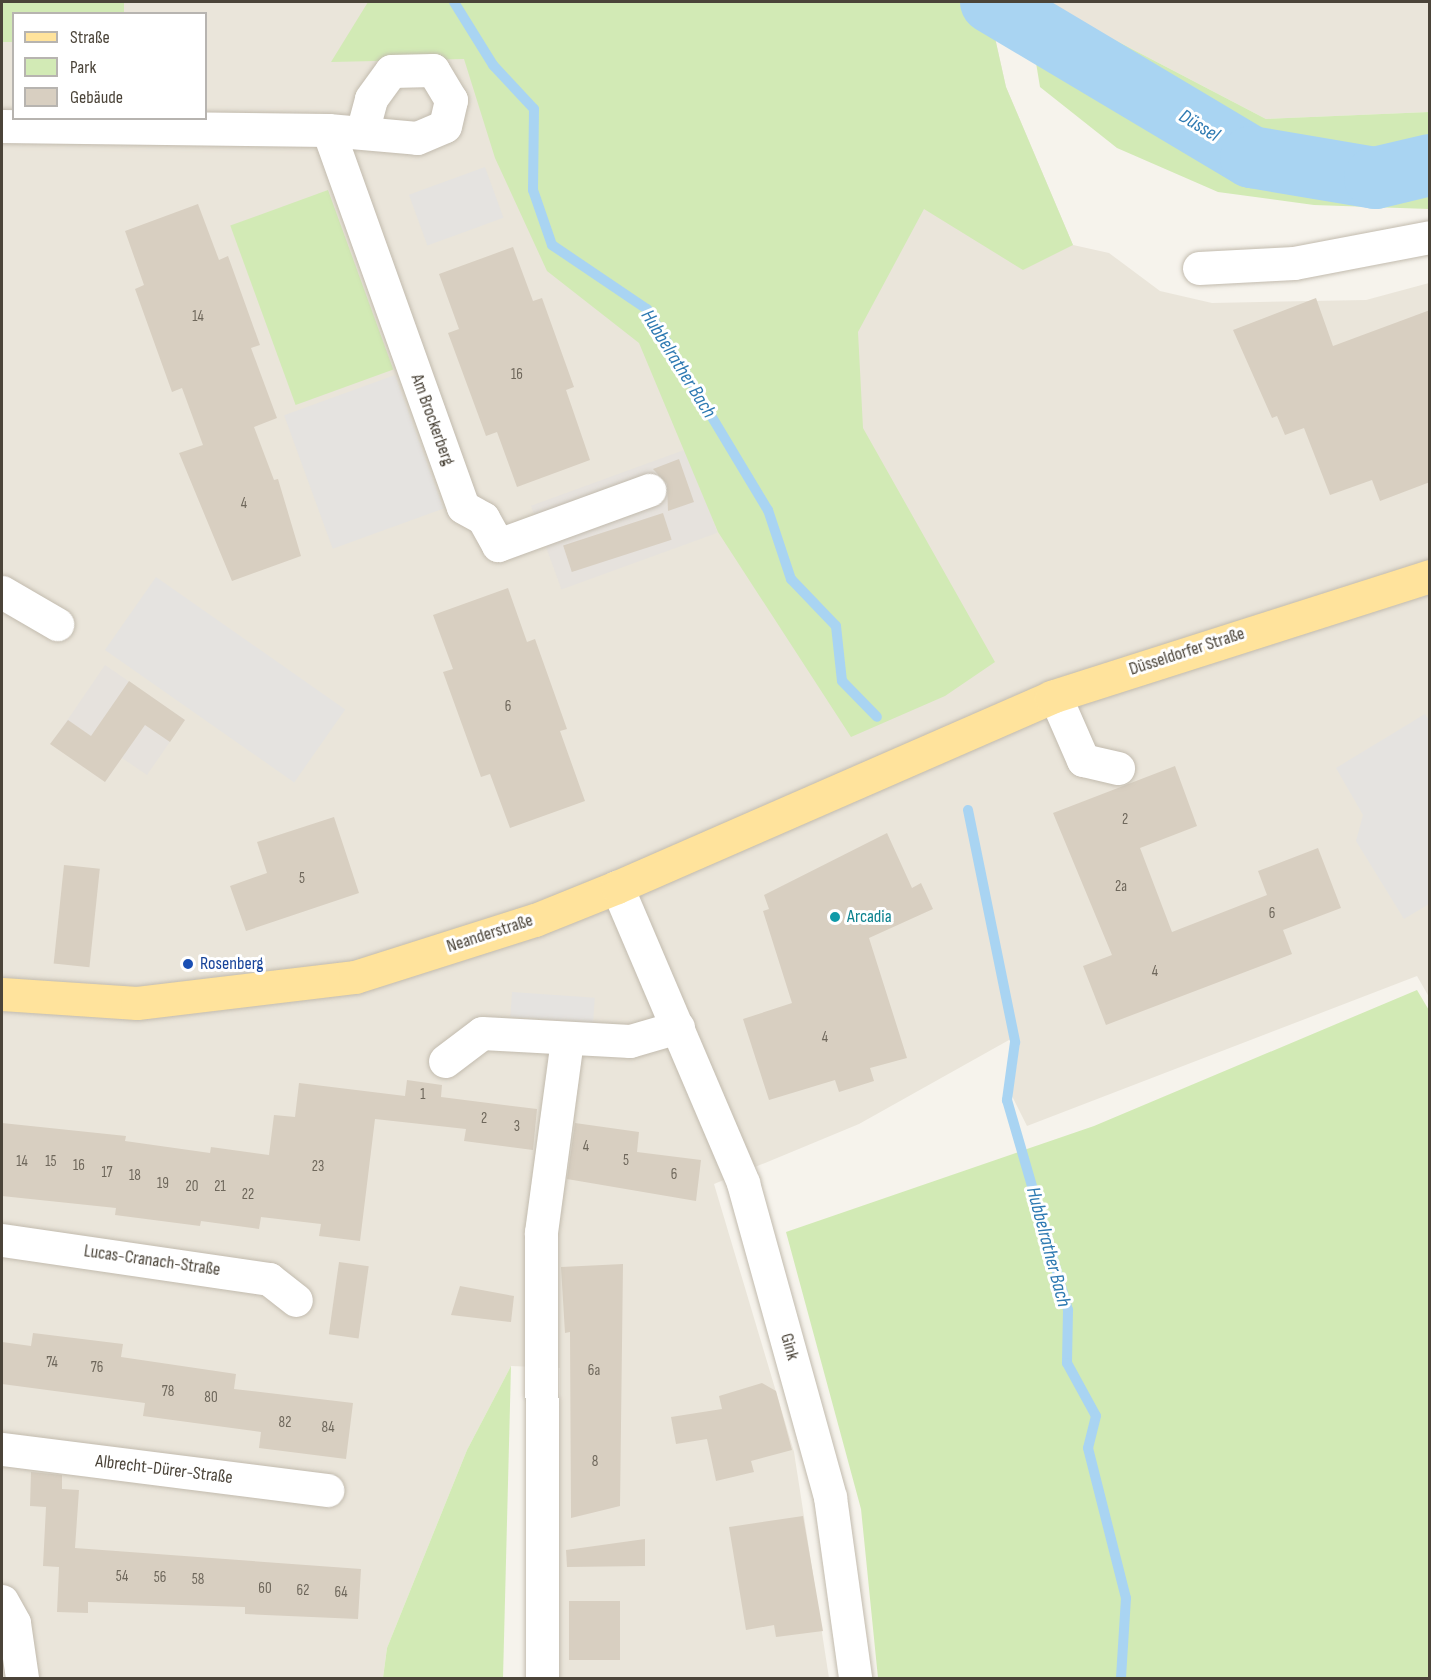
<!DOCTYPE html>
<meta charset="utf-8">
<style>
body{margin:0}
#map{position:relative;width:1431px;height:1680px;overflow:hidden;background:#f6f3ec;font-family:"Sofia Sans Condensed",sans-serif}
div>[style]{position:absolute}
.residential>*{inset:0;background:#eae5da}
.industrial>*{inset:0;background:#e6e2dd;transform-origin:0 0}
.green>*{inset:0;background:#d2eab5;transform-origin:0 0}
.parking>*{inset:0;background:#e5e3e0;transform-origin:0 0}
.stream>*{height:10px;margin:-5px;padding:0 5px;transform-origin:5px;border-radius:5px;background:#a9d4f2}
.river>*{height:62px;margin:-31px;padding:0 31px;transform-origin:31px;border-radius:31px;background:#a9d4f2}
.building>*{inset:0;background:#d8cfc1;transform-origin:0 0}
.roads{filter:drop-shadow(0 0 2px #c2bbae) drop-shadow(0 0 2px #c2bbae)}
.minor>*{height:33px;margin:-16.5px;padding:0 16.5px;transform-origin:16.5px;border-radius:16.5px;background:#fff}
.major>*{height:33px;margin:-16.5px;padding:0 16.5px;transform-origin:16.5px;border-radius:16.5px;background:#ffe39c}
.dots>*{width:16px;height:16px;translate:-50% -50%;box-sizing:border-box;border:3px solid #fff;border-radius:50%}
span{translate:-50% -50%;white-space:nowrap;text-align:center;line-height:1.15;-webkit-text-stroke:6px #fff;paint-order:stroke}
.number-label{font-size:15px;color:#6e675b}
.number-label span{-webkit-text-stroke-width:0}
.street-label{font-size:18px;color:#4b4439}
.culture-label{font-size:18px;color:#0d838f}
.left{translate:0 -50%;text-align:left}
.transit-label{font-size:18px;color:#164399}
.water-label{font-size:20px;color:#2e7ab2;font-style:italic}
.frame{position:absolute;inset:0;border:3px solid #4b4439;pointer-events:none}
.legend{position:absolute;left:12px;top:12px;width:195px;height:108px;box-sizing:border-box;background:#fff;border:2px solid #b7b4b0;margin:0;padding:8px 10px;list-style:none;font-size:18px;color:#4b4439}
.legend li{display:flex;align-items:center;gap:12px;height:30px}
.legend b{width:30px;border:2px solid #b7b4b0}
</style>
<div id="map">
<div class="residential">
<div style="clip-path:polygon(evenodd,2px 2px,987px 2px,1006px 87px,1073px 245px,1109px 253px,1160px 291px,1212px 303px,1366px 300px,1429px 283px,1429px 997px,1417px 976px,1027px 1126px,1012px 1096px,1020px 1039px,1009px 1040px,859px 1124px,714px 1184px,794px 1452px,829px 1678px,557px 1678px,560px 1368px,511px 1366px,467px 1450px,387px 1648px,383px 1678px,2px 1678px,2px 2px,14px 14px,206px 14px,206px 118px,14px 118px,14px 14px)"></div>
<div style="clip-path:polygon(1042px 2px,1429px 2px,1429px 112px,1266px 119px)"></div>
</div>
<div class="industrial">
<div style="left:687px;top:449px;width:89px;height:166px;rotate:70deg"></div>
<div style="clip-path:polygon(105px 665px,185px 720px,147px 775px,122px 758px,105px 782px,51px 744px)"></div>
</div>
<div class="green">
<div style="clip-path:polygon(2px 2px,124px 2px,124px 13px,14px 14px,13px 42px,2px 42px)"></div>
<div style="clip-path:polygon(368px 2px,987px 2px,1006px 87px,1073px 245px,1023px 270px,924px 209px,858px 332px,863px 428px,995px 662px,945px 696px,851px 737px,718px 532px,639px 343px,547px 271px,495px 158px,464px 59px,331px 62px)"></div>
<div style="clip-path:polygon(1026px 2px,1042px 2px,1266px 119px,1429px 112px,1429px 209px,1314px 205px,1218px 192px,1117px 148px,1040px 87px)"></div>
<div style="left:328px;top:190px;width:191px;height:104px;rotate:70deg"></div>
<div style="clip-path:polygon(1417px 990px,1430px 1012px,1429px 1678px,878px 1678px,861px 1509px,786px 1232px,1094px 1126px)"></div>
<div style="clip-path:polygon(511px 1366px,503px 1678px,383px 1678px,387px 1648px,467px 1450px)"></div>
</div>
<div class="parking">
<div style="left:485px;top:167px;width:54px;height:81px;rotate:70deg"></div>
<div style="left:395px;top:375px;width:142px;height:118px;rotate:70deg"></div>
<div style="left:156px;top:577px;width:231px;height:89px;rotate:35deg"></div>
<div style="clip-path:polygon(1425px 714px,1430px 722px,1429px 904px,1404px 919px,1356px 841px,1363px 815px,1336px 768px)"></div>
<div style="left:512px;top:992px;width:83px;height:25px;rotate:4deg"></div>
</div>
<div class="stream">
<div style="left:454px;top:2px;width:74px;rotate:58.2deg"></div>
<div style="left:493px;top:65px;width:60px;rotate:47deg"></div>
<div style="left:534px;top:109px;width:81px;rotate:90.7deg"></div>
<div style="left:533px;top:190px;width:58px;rotate:70.9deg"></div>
<div style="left:552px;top:245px;width:115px;rotate:34deg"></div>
<div style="left:647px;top:309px;width:235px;rotate:59deg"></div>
<div style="left:768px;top:510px;width:73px;rotate:71.6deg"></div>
<div style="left:791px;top:579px;width:65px;rotate:46.2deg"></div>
<div style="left:836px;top:626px;width:55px;rotate:83.8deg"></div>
<div style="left:842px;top:681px;width:50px;rotate:45.8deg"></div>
<div style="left:968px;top:810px;width:237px;rotate:78.5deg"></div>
<div style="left:1015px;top:1042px;width:59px;rotate:97.9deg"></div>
<div style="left:1007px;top:1100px;width:219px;rotate:73.8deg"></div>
<div style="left:1068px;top:1310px;width:53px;rotate:91.1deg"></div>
<div style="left:1067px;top:1363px;width:60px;rotate:61.3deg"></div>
<div style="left:1096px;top:1416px;width:33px;rotate:104deg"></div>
<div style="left:1088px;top:1448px;width:155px;rotate:75.8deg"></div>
<div style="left:1126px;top:1598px;width:80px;rotate:93.6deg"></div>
</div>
<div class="river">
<div style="left:991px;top:2px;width:303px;rotate:30.8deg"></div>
<div style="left:1251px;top:157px;width:126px;rotate:9.6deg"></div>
<div style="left:1375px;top:178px;width:57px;rotate:-13.3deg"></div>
</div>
<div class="building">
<div style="clip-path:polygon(198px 204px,219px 260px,228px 256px,260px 345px,251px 348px,277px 418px,254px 427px,274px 480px,278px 479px,301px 556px,232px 581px,179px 453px,203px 445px,182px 388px,172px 392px,135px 289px,144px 285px,125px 231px)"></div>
<div style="clip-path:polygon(513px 247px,533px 301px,542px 298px,574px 387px,566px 390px,590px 460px,517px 487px,497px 432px,486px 436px,448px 333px,459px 329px,439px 274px)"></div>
<div style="clip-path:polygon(1316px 298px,1333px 346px,1430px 310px,1430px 482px,1380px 501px,1372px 480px,1330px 495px,1304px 428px,1285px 435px,1277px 416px,1272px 418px,1233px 330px)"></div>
<div style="clip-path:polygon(679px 459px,694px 502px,668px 511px,667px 484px,653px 469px)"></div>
<div style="left:663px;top:513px;width:28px;height:105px;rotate:72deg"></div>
<div style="clip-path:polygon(508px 588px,527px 642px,535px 639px,567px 729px,560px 731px,585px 801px,510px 828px,490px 774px,481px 777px,443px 672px,453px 669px,433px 615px)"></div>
<div style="clip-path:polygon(129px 681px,185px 720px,170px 742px,145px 725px,105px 782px,50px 744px,68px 720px,91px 736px)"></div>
<div style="clip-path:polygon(1175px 766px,1197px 826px,1140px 848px,1172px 932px,1267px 895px,1258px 871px,1318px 848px,1341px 908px,1283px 930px,1292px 954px,1106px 1025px,1083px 966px,1112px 955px,1053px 813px)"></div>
<div style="clip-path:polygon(334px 817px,359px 893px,246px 931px,230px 886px,267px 873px,257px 842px)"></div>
<div style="clip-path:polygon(887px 833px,912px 888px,921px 883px,933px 909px,869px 938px,907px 1058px,870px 1068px,874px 1081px,839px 1092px,835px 1080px,769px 1100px,743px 1019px,792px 1003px,763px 911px,769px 909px,764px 895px)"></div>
<div style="left:64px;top:865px;width:36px;height:99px;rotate:6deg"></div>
<div style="clip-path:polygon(407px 1080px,442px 1085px,441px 1097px,537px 1109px,533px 1150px,464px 1141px,466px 1129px,375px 1119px,360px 1241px,319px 1236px,321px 1224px,261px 1217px,259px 1229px,201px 1221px,200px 1226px,115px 1215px,116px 1208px,2px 1196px,2px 1123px,126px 1136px,125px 1141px,210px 1153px,211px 1147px,269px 1155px,274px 1115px,295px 1117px,299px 1083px,405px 1096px)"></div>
<div style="clip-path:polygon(575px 1123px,639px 1132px,637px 1152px,701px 1160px,696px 1201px,567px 1179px)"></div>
<div style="left:339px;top:1262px;width:30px;height:73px;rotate:8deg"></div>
<div style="clip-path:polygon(623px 1264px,620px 1506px,571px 1518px,570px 1332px,565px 1333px,561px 1267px)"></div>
<div style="clip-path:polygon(460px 1286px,514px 1296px,511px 1322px,451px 1315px)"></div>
<div style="clip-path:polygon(33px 1333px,123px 1344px,121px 1357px,236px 1374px,234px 1389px,353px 1403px,346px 1459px,259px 1448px,261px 1432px,143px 1416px,145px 1403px,2px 1384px,2px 1342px,31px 1346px)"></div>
<div style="clip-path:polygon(762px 1383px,776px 1391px,792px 1450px,751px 1461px,754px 1472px,716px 1481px,707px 1439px,676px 1444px,671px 1417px,722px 1409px,719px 1396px)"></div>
<div style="clip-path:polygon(31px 1472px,62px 1475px,62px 1489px,79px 1490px,75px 1548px,361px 1569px,358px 1619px,245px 1614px,245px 1607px,88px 1602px,88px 1613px,57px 1612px,59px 1567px,43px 1566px,46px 1507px,30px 1506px)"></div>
<div style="clip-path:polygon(803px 1516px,823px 1631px,776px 1637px,774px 1625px,746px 1630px,729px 1527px)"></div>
<div style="clip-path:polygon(645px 1539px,645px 1566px,567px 1567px,566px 1550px)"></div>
<div style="left:569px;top:1601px;width:51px;height:59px"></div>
</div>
<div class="roads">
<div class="minor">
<div style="left:2px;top:126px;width:326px;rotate:0.7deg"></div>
<div style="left:328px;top:130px;width:89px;rotate:5.1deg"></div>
<div style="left:417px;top:138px;width:30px;rotate:-23deg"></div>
<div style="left:445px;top:126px;width:27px;rotate:-77deg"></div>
<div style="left:451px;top:100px;width:35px;rotate:-121deg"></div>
<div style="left:433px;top:70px;width:42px;rotate:178.6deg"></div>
<div style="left:391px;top:71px;width:34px;rotate:126deg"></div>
<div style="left:371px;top:99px;width:34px;rotate:105deg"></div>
<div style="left:328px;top:130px;width:400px;rotate:70.3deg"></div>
<div style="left:463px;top:507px;width:23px;rotate:29deg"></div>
<div style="left:483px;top:518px;width:31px;rotate:61deg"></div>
<div style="left:498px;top:545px;width:161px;rotate:-20deg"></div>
<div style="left:1199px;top:268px;width:95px;rotate:-3deg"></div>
<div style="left:1294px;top:263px;width:138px;rotate:-10.8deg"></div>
<div style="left:2px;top:592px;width:64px;rotate:30.2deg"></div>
<div style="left:1055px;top:696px;width:70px;rotate:66.4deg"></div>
<div style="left:1083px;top:760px;width:36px;rotate:13deg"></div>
<div style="left:617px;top:887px;width:322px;rotate:66.9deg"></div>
<div style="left:743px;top:1183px;width:326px;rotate:74.5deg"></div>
<div style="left:830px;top:1497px;width:183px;rotate:82.1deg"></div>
<div style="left:445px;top:1061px;width:46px;rotate:-37.1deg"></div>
<div style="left:482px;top:1033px;width:148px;rotate:3.1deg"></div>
<div style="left:630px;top:1041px;width:50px;rotate:-16.3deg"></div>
<div style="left:2px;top:1240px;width:270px;rotate:8.3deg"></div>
<div style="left:269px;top:1279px;width:34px;rotate:38deg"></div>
<div style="left:2px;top:1449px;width:328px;rotate:7.2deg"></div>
<div style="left:2px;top:1601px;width:25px;rotate:61deg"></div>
<div style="left:14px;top:1623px;width:56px;rotate:81.7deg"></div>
<div style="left:542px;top:1678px;width:446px;rotate:-90.1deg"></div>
<div style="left:541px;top:1232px;width:194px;rotate:-82.3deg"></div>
</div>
<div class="major">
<div style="left:2px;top:994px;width:135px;rotate:3.8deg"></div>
<div style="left:137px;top:1003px;width:220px;rotate:-6.8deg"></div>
<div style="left:355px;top:977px;width:189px;rotate:-17.6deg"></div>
<div style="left:535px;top:920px;width:88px;rotate:-21.9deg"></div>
<div style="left:617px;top:887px;width:474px;rotate:-23.6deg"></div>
<div style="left:1051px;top:697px;width:398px;rotate:-17.7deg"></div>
</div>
</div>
<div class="dots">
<div style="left:835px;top:917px;background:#0f9aa8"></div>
<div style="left:188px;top:964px;background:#1a4fb4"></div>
</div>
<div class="number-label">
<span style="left:198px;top:317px">14</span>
<span style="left:517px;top:375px">16</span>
<span style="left:244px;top:504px">4</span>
<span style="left:508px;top:707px">6</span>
<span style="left:1125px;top:820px">2</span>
<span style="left:302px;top:879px">5</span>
<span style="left:1121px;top:887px">2a</span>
<span style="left:1272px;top:914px">6</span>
<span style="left:1155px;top:972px">4</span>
<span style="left:825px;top:1038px">4</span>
<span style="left:423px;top:1095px">1</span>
<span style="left:484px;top:1119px">2</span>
<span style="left:517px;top:1127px">3</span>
<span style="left:586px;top:1147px">4</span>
<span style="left:626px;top:1161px">5</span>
<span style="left:22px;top:1162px">14</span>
<span style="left:51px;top:1162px">15</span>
<span style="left:79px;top:1166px">16</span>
<span style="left:318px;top:1167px">23</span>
<span style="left:107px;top:1173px">17</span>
<span style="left:674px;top:1175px">6</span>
<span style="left:135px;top:1176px">18</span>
<span style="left:163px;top:1184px">19</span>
<span style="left:192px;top:1187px">20</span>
<span style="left:220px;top:1187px">21</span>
<span style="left:248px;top:1195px">22</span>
<span style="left:52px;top:1363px">74</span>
<span style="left:97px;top:1368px">76</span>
<span style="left:594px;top:1371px">6a</span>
<span style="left:168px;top:1392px">78</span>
<span style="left:211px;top:1398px">80</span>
<span style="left:285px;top:1423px">82</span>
<span style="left:328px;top:1428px">84</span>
<span style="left:595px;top:1462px">8</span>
<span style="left:122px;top:1577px">54</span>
<span style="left:160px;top:1578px">56</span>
<span style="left:198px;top:1580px">58</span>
<span style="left:265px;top:1589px">60</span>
<span style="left:303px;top:1591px">62</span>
<span style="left:341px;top:1593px">64</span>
</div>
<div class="street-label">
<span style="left:432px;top:420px;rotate:70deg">Am Brockerberg</span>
<span style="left:1187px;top:652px;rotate:-18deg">Düsseldorfer Straße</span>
<span style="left:490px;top:934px;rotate:-18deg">Neanderstraße</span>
<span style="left:152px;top:1261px;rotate:8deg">Lucas-Cranach-Straße</span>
<span style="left:789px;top:1347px;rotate:74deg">Gink</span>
<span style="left:164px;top:1470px;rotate:7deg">Albrecht-Dürer-Straße</span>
</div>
<div class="culture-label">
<span class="left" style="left:847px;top:917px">Arcadia</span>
</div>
<div class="transit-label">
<span class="left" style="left:200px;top:964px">Rosenberg</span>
</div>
<div class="water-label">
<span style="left:1199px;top:126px;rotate:31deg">Düssel</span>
<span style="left:678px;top:364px;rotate:58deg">Hubbelrather Bach</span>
<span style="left:1048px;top:1247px;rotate:75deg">Hubbelrather Bach</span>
</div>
<div class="frame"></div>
<ul class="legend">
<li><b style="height:8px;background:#ffe39c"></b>Straße</li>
<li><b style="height:16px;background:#d2eab5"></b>Park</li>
<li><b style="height:16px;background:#d8cfc1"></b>Gebäude</li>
</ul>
</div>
